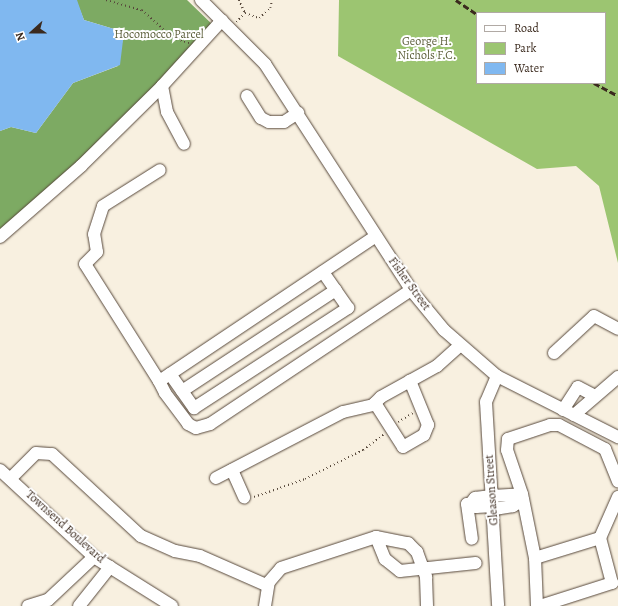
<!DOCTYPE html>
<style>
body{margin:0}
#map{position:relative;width:618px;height:606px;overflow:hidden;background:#f8f0e0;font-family:Alegreya,serif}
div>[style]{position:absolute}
.green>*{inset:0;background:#9cc571}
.forest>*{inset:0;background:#7daa63}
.water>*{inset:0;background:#80b8f0}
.path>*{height:1.5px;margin-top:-0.75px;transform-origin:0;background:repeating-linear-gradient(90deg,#57483b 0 1px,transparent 0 4px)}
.roads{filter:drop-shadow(0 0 1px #57483b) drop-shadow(0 0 1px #57483b)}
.minor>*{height:12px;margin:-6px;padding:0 6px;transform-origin:6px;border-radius:6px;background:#fff}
.rail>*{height:2.5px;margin-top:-1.25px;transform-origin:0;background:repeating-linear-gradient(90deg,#3b2a1e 0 6px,transparent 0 9px)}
span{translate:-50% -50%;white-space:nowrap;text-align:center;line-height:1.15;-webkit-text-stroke:4px #fff;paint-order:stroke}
.park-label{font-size:12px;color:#5d603b}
.street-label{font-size:12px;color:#3b2a1e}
.legend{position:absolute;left:476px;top:12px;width:130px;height:72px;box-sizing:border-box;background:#fff;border:1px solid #b1aaa5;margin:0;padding:5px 7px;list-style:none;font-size:12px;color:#3b2a1e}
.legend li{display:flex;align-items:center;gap:8px;height:20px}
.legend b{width:20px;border:1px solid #b1aaa5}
.north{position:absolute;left:12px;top:12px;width:40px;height:40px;-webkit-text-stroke:3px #fff;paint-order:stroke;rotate:249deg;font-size:11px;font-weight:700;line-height:16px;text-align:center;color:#3b2a1e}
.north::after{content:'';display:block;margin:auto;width:14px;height:18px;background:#3b2a1e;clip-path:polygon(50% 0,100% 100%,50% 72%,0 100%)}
</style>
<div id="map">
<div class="green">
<div style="clip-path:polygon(evenodd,339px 0,618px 0,618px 263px,599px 186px,576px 166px,537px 169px,338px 56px,339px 0,477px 13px,605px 13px,605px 83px,477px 83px,477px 13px)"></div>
</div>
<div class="forest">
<div style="clip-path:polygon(76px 0,187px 0,215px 27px,162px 86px,0 236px,0 131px,11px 127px,36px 133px,73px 83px,118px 66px,124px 32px,84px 20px)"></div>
</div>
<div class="water">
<div style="clip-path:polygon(0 0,77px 0,84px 20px,124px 32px,120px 65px,73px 83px,36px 133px,11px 127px,0 131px)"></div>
</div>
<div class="path">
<div style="left:106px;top:0;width:37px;rotate:16deg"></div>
<div style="left:142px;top:10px;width:42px;rotate:42.1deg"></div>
<div style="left:173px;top:38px;width:17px;rotate:17deg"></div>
<div style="left:239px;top:0;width:14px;rotate:65deg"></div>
<div style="left:245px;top:13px;width:15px;rotate:20deg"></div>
<div style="left:259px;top:18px;width:15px;rotate:-42deg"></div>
<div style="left:270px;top:8px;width:8px;rotate:-76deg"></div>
<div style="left:236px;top:22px;width:13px;rotate:-45deg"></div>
<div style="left:398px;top:422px;width:17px;rotate:-31deg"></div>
<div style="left:254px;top:497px;width:54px;rotate:-19.4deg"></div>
<div style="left:305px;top:479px;width:65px;rotate:-26.6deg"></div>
<div style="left:363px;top:450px;width:26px;rotate:-37deg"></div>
</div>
<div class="roads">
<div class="minor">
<div style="left:201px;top:0;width:91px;rotate:45deg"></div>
<div style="left:265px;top:64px;width:269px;rotate:57.1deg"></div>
<div style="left:411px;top:290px;width:52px;rotate:50.5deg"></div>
<div style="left:444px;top:330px;width:70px;rotate:41deg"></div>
<div style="left:497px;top:376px;width:136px;rotate:26.8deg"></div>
<div style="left:162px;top:86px;width:26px;rotate:79deg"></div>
<div style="left:167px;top:112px;width:36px;rotate:62deg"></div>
<div style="left:247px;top:96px;width:26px;rotate:58deg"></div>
<div style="left:261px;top:118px;width:9px;rotate:27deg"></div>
<div style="left:269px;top:122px;width:15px"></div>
<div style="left:284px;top:122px;width:17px;rotate:-33deg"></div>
<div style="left:376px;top:236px;width:261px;rotate:146.2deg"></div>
<div style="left:159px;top:381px;width:13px;rotate:63deg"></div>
<div style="left:165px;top:393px;width:39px;rotate:53deg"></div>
<div style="left:188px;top:424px;width:9px;rotate:27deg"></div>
<div style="left:196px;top:428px;width:15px;rotate:-16deg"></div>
<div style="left:210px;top:424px;width:242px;rotate:-33.7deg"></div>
<div style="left:0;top:237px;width:108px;rotate:-41.2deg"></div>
<div style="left:81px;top:166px;width:114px;rotate:-44.6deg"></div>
<div style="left:162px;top:86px;width:89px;rotate:-47.7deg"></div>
<div style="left:554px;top:353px;width:54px;rotate:-42.8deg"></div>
<div style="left:594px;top:316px;width:27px;rotate:28deg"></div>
<div style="left:170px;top:374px;width:42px;rotate:54.8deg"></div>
<div style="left:194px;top:408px;width:184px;rotate:-33deg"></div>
<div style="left:348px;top:308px;width:44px;rotate:-124.8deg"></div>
<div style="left:497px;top:376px;width:28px;rotate:113deg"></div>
<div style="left:486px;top:402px;width:204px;rotate:86.6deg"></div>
<div style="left:159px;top:381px;width:138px;rotate:-122.3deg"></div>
<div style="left:85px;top:264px;width:17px;rotate:-45deg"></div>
<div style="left:97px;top:252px;width:18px;rotate:-99deg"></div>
<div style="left:94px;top:234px;width:29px;rotate:-72deg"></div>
<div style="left:103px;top:206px;width:67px;rotate:-32.3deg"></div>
<div style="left:182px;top:391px;width:184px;rotate:-33.3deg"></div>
<div style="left:375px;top:403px;width:52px;rotate:57.5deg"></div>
<div style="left:403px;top:447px;width:24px;rotate:-30deg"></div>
<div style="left:424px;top:435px;width:11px;rotate:-68deg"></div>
<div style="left:428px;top:425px;width:48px;rotate:-112.2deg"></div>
<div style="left:563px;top:410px;width:27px;rotate:-57deg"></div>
<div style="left:578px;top:387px;width:19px;rotate:28deg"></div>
<div style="left:574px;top:415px;width:58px;rotate:-40.8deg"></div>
<div style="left:0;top:470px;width:128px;rotate:42.8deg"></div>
<div style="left:94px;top:557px;width:92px;rotate:32.1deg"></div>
<div style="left:232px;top:470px;width:30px;rotate:66deg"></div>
<div style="left:11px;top:478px;width:35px;rotate:-45deg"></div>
<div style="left:36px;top:453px;width:16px;rotate:4deg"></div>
<div style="left:52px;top:454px;width:121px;rotate:42.7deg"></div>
<div style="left:141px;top:536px;width:37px;rotate:24deg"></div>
<div style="left:175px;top:551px;width:25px;rotate:11deg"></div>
<div style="left:200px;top:556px;width:74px;rotate:23.8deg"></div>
<div style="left:216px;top:478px;width:143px;rotate:-27.5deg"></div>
<div style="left:343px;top:412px;width:31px;rotate:-13deg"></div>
<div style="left:373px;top:405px;width:11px;rotate:-45deg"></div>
<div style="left:381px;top:397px;width:64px;rotate:-29deg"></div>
<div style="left:437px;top:366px;width:30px;rotate:-42deg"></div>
<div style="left:470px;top:504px;width:3px;rotate:180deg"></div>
<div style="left:467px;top:504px;width:35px;rotate:82deg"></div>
<div style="left:494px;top:506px;width:18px;rotate:177deg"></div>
<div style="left:476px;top:507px;width:7px;rotate:-153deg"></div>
<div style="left:470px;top:504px;width:8px;rotate:-50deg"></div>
<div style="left:475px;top:498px;width:17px;rotate:-7deg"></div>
<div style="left:492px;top:496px;width:22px;rotate:-3deg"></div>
<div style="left:514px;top:495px;width:10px;rotate:29deg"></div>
<div style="left:523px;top:500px;width:12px;rotate:149deg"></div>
<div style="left:513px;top:506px;width:19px;rotate:171deg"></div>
<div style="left:376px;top:537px;width:24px;rotate:68deg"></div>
<div style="left:385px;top:559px;width:19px;rotate:39deg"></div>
<div style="left:400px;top:571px;width:76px;rotate:-6deg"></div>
<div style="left:600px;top:538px;width:68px;rotate:162.9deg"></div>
<div style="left:535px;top:558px;width:65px;rotate:-101.5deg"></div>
<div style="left:522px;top:494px;width:46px;rotate:-108.8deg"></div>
<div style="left:507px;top:450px;width:11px;rotate:-85deg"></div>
<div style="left:508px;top:439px;width:44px;rotate:-18.4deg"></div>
<div style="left:550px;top:425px;width:9px"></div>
<div style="left:559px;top:425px;width:52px;rotate:27.6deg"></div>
<div style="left:605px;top:449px;width:35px;rotate:68deg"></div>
<div style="left:535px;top:558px;width:48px;rotate:87.6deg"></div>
<div style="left:28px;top:606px;width:21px;rotate:-17deg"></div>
<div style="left:48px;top:600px;width:63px;rotate:-43.1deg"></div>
<div style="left:79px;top:606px;width:50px;rotate:-51.5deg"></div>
<div style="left:265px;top:606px;width:24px;rotate:-81deg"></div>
<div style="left:269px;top:582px;width:18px;rotate:-49deg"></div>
<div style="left:281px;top:568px;width:100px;rotate:-18.1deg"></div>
<div style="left:376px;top:537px;width:33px;rotate:11deg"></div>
<div style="left:408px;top:543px;width:13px;rotate:45deg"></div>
<div style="left:417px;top:552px;width:27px;rotate:70deg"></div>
<div style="left:426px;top:577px;width:29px;rotate:88deg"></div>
<div style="left:540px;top:606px;width:76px;rotate:-17.7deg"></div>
<div style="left:612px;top:583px;width:47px;rotate:-104.9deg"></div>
<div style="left:600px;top:538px;width:45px;rotate:-66.3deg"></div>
</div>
</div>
<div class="rail">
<div style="left:456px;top:0;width:25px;rotate:34deg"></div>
<div style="left:594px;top:83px;width:27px;rotate:28deg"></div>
</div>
<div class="park-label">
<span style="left:159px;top:35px">Hocomocco Parcel</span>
<span style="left:427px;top:49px">George H.<br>Nichols F.C.</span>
</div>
<div class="street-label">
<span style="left:409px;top:284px;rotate:54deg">Fisher Street</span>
<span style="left:492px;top:490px;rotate:-94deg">Gleason Street</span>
<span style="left:65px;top:527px;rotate:42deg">Townsend Boulevard</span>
</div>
<ul class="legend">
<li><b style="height:5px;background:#fff"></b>Road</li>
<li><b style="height:11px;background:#9cc571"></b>Park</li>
<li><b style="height:11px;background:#80b8f0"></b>Water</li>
</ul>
<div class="north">N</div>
</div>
